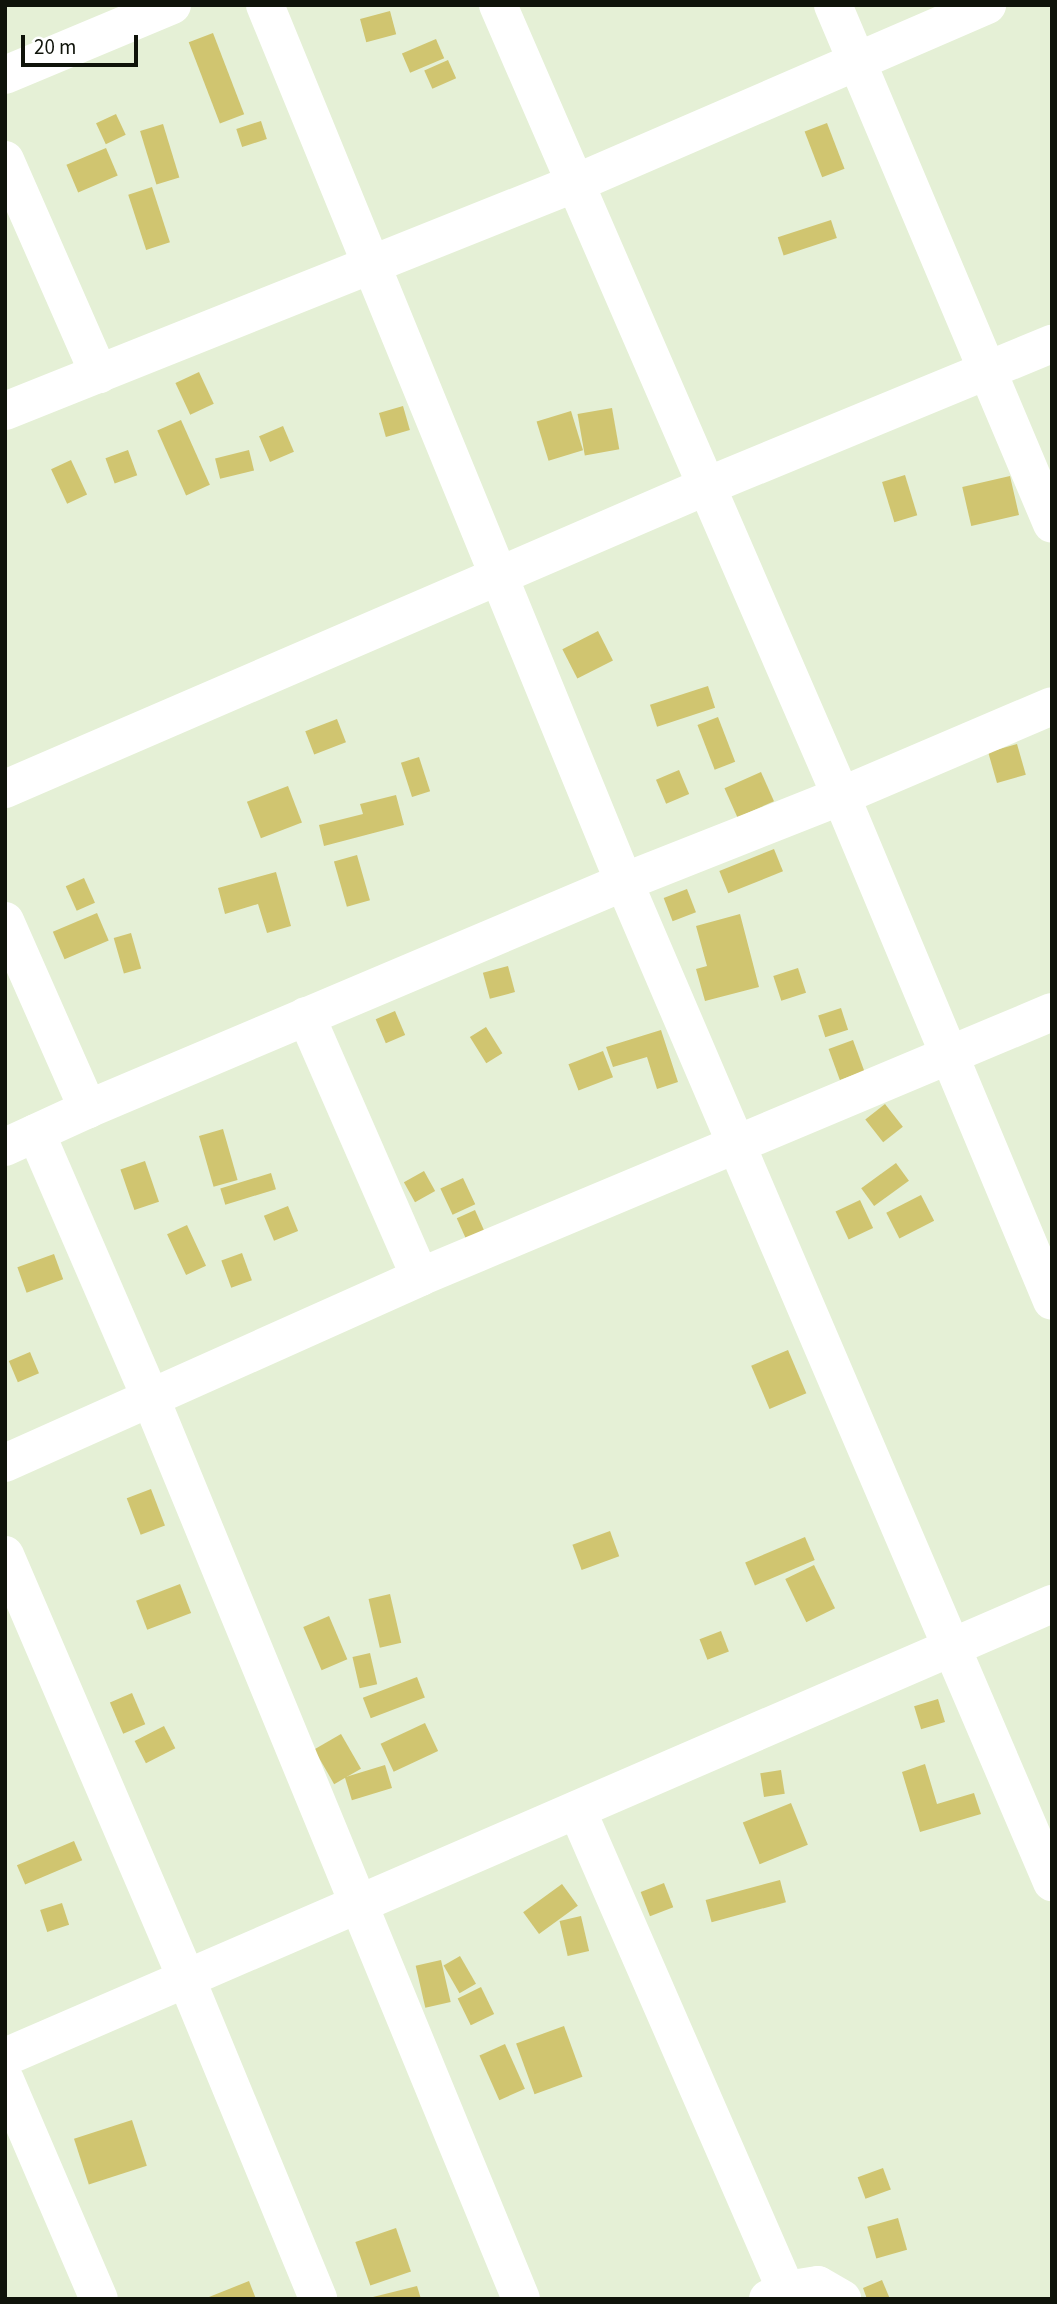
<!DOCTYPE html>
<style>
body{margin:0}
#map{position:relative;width:1057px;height:2304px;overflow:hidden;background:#e5f0d6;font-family:"Source Sans 3",sans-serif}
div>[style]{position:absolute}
.building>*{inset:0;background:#d0c570;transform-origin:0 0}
.minor>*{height:38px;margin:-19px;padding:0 19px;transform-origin:19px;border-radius:19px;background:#fff}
span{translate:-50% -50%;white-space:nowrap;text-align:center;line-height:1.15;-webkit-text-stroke:7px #fff;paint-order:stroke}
.frame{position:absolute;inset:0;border:7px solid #0f130a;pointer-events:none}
.scale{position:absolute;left:21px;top:35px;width:117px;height:32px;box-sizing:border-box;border:4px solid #0f130a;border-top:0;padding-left:9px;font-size:21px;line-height:24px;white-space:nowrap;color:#0f130a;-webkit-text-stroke:5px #fff;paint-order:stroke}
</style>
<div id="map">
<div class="building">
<div style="left:390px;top:11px;width:24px;height:31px;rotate:75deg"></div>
<div style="left:213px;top:33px;width:87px;height:26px;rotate:69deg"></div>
<div style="left:436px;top:39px;width:21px;height:37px;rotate:67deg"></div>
<div style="left:448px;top:60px;width:20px;height:26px;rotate:66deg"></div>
<div style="left:116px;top:114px;width:23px;height:22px;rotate:65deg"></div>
<div style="left:261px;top:121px;width:19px;height:26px;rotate:72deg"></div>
<div style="left:827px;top:123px;width:49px;height:24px;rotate:69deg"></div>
<div style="left:163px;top:124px;width:56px;height:24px;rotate:73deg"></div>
<div style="left:106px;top:148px;width:30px;height:43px;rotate:67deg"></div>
<div style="left:152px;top:187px;width:58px;height:25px;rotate:72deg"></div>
<div style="left:831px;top:220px;width:19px;height:56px;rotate:72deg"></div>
<div style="left:199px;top:372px;width:35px;height:26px;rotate:65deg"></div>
<div style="left:403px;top:406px;width:25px;height:25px;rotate:74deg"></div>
<div style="left:612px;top:408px;width:42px;height:35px;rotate:80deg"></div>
<div style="left:571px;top:411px;width:41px;height:36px;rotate:73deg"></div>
<div style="left:181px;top:420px;width:71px;height:26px;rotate:66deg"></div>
<div style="left:283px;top:426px;width:28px;height:26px;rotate:67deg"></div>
<div style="left:128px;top:450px;width:27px;height:24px;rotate:70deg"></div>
<div style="left:249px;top:450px;width:21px;height:35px;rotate:76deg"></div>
<div style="left:71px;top:460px;width:38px;height:22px;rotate:65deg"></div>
<div style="left:905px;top:475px;width:42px;height:24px;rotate:73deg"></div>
<div style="left:1010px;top:476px;width:40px;height:49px;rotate:77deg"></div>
<div style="left:598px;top:631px;width:33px;height:40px;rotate:63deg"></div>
<div style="left:708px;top:686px;width:23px;height:61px;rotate:72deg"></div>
<div style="left:718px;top:717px;width:48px;height:22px;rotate:69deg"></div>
<div style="left:337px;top:719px;width:25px;height:34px;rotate:69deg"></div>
<div style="left:1017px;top:744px;width:32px;height:30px;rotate:74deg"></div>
<div style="left:419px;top:757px;width:36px;height:19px;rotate:72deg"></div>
<div style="left:679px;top:770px;width:26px;height:25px;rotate:67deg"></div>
<div style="left:761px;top:772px;width:32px;height:40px;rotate:66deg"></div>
<div style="left:288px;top:786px;width:39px;height:44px;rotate:69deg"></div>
<div style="clip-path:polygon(396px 795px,404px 825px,324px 846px,319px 825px,363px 814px,360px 804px)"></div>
<div style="left:774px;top:849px;width:24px;height:59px;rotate:68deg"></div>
<div style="left:357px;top:855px;width:47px;height:24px;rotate:74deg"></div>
<div style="clip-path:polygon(276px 872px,291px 926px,267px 933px,258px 904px,225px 914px,218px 888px)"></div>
<div style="left:84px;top:878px;width:27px;height:20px;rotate:66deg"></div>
<div style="left:687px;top:889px;width:25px;height:25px;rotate:69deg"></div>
<div style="left:97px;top:913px;width:30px;height:48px;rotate:67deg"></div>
<div style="clip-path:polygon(740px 914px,759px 987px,705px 1001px,696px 969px,707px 966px,696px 926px)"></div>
<div style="left:131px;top:933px;width:37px;height:18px;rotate:74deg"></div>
<div style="left:508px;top:966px;width:27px;height:26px;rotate:75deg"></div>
<div style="left:798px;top:968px;width:26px;height:26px;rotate:72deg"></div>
<div style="left:841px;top:1008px;width:23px;height:24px;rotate:72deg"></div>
<div style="left:395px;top:1011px;width:26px;height:21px;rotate:67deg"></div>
<div style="left:486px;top:1027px;width:31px;height:19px;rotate:58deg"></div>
<div style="clip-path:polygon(661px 1030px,678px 1082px,657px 1089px,647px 1057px,613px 1067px,606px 1047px)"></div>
<div style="left:853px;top:1040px;width:33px;height:26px;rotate:70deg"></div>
<div style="left:603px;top:1051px;width:28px;height:37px;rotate:69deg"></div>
<div style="left:885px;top:1104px;width:29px;height:25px;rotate:52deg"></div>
<div style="left:223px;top:1129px;width:53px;height:25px;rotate:74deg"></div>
<div style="left:145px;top:1161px;width:43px;height:26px;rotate:71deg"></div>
<div style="left:896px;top:1163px;width:22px;height:43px;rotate:54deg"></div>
<div style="left:424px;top:1171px;width:23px;height:23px;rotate:61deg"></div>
<div style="left:271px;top:1173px;width:17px;height:53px;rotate:73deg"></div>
<div style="left:463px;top:1178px;width:29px;height:25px;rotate:65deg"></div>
<div style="left:921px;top:1195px;width:29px;height:39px;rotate:63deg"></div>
<div style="left:860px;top:1200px;width:31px;height:27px;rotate:65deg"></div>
<div style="left:288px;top:1206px;width:27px;height:26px;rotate:68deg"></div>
<div style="left:475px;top:1210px;width:35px;height:20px;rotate:66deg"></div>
<div style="left:187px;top:1225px;width:45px;height:22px;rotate:65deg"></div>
<div style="left:242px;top:1253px;width:29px;height:22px;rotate:70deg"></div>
<div style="left:54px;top:1254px;width:27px;height:39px;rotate:70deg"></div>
<div style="left:788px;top:1350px;width:47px;height:40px;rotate:67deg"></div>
<div style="left:30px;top:1352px;width:23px;height:23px;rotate:67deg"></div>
<div style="left:151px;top:1489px;width:39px;height:26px;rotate:69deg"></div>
<div style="left:610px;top:1531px;width:27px;height:40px;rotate:70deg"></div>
<div style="left:805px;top:1537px;width:25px;height:65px;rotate:67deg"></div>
<div style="left:814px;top:1565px;width:48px;height:32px;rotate:64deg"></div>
<div style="left:180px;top:1584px;width:31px;height:47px;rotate:69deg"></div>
<div style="left:390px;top:1594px;width:50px;height:22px;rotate:77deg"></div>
<div style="left:329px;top:1616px;width:47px;height:28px;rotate:67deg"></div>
<div style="left:721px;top:1631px;width:22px;height:23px;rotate:69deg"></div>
<div style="left:370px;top:1653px;width:32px;height:18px;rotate:77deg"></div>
<div style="left:417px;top:1677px;width:22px;height:58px;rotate:69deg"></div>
<div style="left:132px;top:1693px;width:34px;height:24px;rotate:67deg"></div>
<div style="left:938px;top:1699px;width:24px;height:25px;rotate:73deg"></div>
<div style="left:425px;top:1723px;width:31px;height:49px;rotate:65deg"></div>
<div style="left:164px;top:1726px;width:25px;height:33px;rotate:63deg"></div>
<div style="left:341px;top:1734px;width:40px;height:31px;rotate:60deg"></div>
<div style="clip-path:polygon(925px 1764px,937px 1804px,974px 1793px,981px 1814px,920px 1832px,902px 1772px)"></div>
<div style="left:385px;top:1765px;width:24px;height:42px;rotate:73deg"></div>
<div style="left:781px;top:1770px;width:24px;height:21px;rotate:81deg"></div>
<div style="left:791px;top:1803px;width:45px;height:52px;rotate:68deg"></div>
<div style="left:74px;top:1841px;width:21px;height:62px;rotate:67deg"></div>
<div style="left:780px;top:1880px;width:23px;height:77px;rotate:75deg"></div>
<div style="left:664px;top:1883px;width:26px;height:25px;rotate:69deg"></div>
<div style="left:562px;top:1884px;width:27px;height:48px;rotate:54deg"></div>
<div style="left:62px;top:1903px;width:23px;height:23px;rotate:72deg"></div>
<div style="left:581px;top:1916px;width:36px;height:22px;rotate:77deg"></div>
<div style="left:460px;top:1956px;width:32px;height:19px;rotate:60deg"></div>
<div style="left:441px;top:1960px;width:43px;height:26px;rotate:77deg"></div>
<div style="left:481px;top:1987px;width:30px;height:26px;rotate:64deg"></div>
<div style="left:564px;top:2026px;width:54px;height:51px;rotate:70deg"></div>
<div style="left:505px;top:2044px;width:49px;height:28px;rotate:66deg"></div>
<div style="left:132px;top:2120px;width:48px;height:61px;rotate:72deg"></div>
<div style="left:883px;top:2168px;width:23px;height:27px;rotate:70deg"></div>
<div style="left:898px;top:2218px;width:33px;height:32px;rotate:74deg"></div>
<div style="left:396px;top:2228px;width:46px;height:43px;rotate:71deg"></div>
<div style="clip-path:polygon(882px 2280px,890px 2299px,867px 2299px,863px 2288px)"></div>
<div style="clip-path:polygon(249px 2281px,256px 2299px,204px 2299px)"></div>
<div style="clip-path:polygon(417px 2286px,421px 2299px,369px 2299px,369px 2298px)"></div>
</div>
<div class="minor">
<div style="left:265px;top:5px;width:948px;rotate:67.74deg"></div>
<div style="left:624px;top:882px;width:1088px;rotate:66.83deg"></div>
<div style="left:498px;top:5px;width:862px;rotate:66.56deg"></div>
<div style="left:841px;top:796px;width:547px;rotate:67.32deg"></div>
<div style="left:833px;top:5px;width:563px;rotate:67.12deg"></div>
<div style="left:5px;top:75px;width:181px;rotate:-22.7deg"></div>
<div style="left:5px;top:160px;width:234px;rotate:66.3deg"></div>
<div style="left:5px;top:411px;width:615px;rotate:-21.77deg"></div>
<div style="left:576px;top:183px;width:448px;rotate:-23.4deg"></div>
<div style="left:5px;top:789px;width:765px;rotate:-23.35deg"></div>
<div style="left:707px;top:486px;width:373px;rotate:-22.4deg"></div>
<div style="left:5px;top:921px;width:206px;rotate:66.2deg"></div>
<div style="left:306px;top:1016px;width:285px;rotate:66.4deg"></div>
<div style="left:36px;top:1133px;width:288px;rotate:66.6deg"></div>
<div style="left:150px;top:1397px;width:975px;rotate:67.64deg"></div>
<div style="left:5px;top:1147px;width:91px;rotate:-24.6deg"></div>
<div style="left:88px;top:1109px;width:582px;rotate:-22.95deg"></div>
<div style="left:624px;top:882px;width:233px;rotate:-21.6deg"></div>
<div style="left:841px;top:796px;width:229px;rotate:-23.1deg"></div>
<div style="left:5px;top:1463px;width:455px;rotate:-24.1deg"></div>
<div style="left:420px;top:1277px;width:685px;rotate:-22.75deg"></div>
<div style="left:5px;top:1555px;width:460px;rotate:66.8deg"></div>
<div style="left:186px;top:1978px;width:347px;rotate:67.6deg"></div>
<div style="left:577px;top:1810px;width:524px;rotate:66.47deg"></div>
<div style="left:5px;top:2057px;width:1141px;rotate:-23.4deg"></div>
<div style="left:5px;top:2080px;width:238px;rotate:66.8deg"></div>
<div style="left:768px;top:2299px;width:20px;rotate:-27deg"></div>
<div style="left:786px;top:2290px;width:32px;rotate:-9deg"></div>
<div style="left:818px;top:2285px;width:28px;rotate:30deg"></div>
</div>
<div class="frame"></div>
<div class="scale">20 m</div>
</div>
